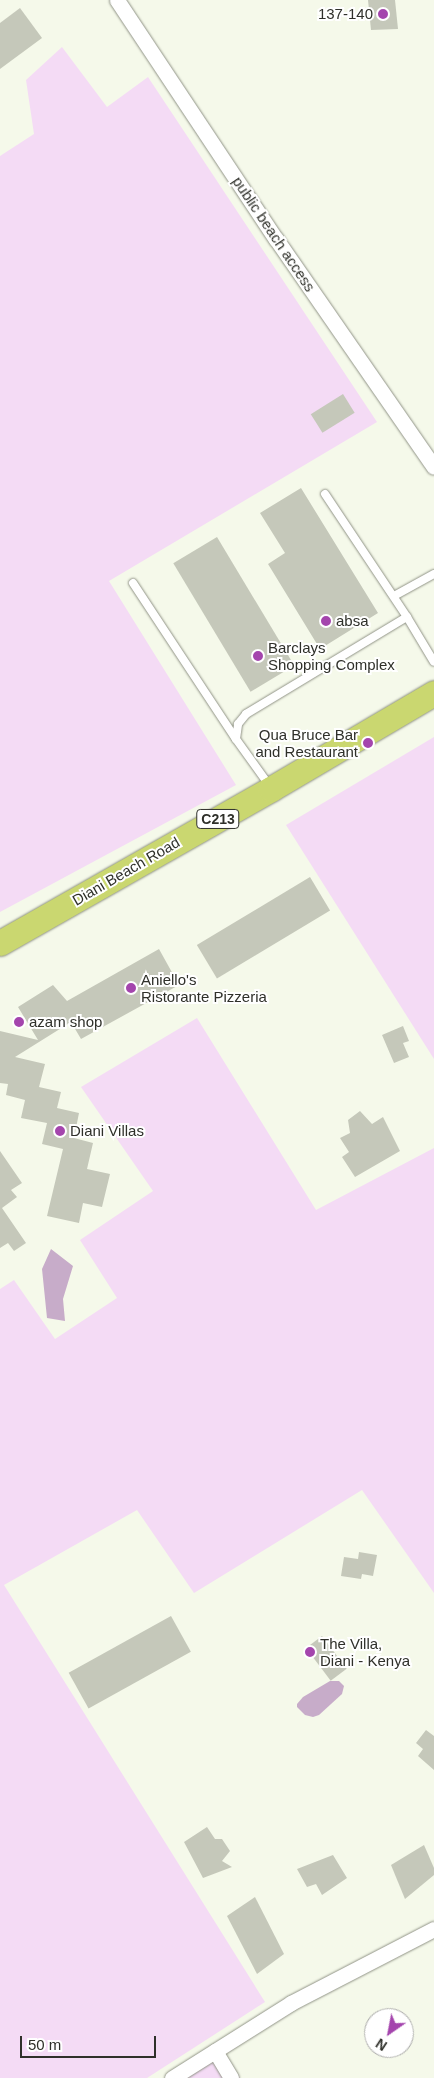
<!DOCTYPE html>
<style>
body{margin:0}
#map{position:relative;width:434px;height:2078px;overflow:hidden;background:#f5f9ea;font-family:Helvetica,sans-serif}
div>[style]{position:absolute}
.green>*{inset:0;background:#f4dbf5}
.water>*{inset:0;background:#c7acc9}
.building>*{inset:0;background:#c5c8ba;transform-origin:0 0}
.roads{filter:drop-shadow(0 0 1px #919487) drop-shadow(0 0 1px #919487)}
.service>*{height:8px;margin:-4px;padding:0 4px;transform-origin:4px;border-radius:4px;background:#fff}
.minor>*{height:15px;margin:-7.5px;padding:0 7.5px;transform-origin:7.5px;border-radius:7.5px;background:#fff}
.primary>*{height:25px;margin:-12.5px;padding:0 12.5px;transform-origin:12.5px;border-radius:12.5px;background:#cad770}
.dots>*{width:14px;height:14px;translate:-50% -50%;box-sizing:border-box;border:2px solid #fff;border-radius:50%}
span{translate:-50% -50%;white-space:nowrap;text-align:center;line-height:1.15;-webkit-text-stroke:4px #fff;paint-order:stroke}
.shield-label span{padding:1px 4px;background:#fff;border:1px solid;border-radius:4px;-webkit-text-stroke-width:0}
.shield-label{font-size:14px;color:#2f302a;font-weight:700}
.poi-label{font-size:15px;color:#2f302a}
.right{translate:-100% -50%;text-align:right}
.left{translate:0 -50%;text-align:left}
.street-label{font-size:15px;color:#2f302a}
.north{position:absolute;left:364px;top:2008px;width:50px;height:50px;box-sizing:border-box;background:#fff;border:1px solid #acacaa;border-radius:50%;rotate:213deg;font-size:14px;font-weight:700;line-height:20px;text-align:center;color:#2f302a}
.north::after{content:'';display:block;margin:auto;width:18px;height:22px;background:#a445ad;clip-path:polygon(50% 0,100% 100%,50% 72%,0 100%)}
.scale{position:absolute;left:20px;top:2036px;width:136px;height:22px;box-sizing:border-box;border:2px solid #2f302a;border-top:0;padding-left:6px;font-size:15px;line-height:18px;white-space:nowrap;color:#2f302a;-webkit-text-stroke:4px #fff;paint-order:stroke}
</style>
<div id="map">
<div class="green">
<div style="clip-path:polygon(62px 47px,107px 107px,148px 77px,377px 422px,109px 581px,236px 785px,0 912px,0 156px,34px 134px,26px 80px)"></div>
<div style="clip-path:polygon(434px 737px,434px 1059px,286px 825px)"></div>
<div style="clip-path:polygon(197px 1018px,316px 1210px,434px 1148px,434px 1593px,362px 1490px,194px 1593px,137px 1510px,4px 1585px,265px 2002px,147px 2078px,0 2078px,0 1289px,14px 1280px,55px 1339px,117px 1298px,80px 1240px,153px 1191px,81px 1087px)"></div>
<div style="clip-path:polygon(224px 2052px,240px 2078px,183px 2078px)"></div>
</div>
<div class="water">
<div style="clip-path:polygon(51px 1249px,73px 1266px,63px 1299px,65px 1321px,47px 1318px,42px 1269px)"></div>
<div style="clip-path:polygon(330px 1681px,339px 1681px,344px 1686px,342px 1694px,319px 1715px,313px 1717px,305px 1715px,297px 1707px,297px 1704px,303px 1697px)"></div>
</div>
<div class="building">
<div style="clip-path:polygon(368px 0,395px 0,398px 29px,371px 30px)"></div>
<div style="clip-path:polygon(20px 8px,42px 38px,0 69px,0 23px)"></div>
<div style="left:343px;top:394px;width:22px;height:38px;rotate:58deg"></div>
<div style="clip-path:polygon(301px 488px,378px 613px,320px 649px,268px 564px,285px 553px,260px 513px)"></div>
<div style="left:217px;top:537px;width:150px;height:51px;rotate:59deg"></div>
<div style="left:310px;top:877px;width:39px;height:132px;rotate:59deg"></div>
<div style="clip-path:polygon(159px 949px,179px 985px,81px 1039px,71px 1022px,15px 1057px,45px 1064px,39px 1087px,61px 1092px,57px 1108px,79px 1113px,74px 1138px,93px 1143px,87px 1169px,110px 1174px,102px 1207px,83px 1203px,79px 1223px,47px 1216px,63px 1149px,42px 1144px,47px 1123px,21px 1118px,25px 1100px,6px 1095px,8px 1084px,0 1083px,0 1031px,38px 1040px,18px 1007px,53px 985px,67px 1001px)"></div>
<div style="clip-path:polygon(403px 1026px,409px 1041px,403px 1043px,409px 1057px,394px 1063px,382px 1035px)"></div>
<div style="clip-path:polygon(360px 1111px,372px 1124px,383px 1117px,400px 1151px,355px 1177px,342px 1157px,349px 1152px,340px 1138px,350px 1133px,348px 1120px)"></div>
<div style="clip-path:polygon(0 1151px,22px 1183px,11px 1190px,17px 1197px,2px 1208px,26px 1243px,14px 1251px,8px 1243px,0 1248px)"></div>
<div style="clip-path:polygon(359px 1552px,377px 1555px,373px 1576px,362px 1574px,361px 1579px,341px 1576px,344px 1557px,358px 1559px)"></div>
<div style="left:171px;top:1616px;width:41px;height:117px;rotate:61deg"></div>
<div style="left:322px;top:1636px;width:41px;height:20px;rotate:53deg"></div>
<div style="clip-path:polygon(426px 1730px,434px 1736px,434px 1770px,418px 1756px,423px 1749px,416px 1743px)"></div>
<div style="clip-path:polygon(207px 1827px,215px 1839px,222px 1839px,230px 1851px,222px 1861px,232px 1867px,203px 1878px,184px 1842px)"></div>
<div style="clip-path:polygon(424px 1845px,434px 1868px,434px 1875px,405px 1899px,391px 1865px)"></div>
<div style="clip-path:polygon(333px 1855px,347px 1878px,322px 1895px,316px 1884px,307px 1887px,297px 1869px)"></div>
<div style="clip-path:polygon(255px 1897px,284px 1954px,257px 1974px,227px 1916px)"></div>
</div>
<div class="roads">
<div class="service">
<div style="left:325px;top:494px;width:148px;rotate:56.3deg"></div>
<div style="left:133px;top:583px;width:187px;rotate:56.6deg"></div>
<div style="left:394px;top:596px;width:46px;rotate:-28.8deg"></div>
<div style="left:269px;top:785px;width:57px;rotate:-125.7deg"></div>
<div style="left:236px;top:739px;width:15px;rotate:-82deg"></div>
<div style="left:238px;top:724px;width:13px;rotate:-51deg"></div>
<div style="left:246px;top:714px;width:188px;rotate:-31.1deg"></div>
<div style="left:407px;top:617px;width:52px;rotate:59deg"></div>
</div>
<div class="minor">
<div style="left:117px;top:0;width:287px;rotate:56.4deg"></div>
<div style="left:276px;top:239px;width:277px;rotate:55.3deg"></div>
<div style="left:215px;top:2051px;width:31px;rotate:59deg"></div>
<div style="left:172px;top:2078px;width:141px;rotate:-32.2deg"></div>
<div style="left:291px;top:2003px;width:161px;rotate:-27.4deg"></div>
</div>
<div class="primary">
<div style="left:0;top:943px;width:312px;rotate:-29.6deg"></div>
<div style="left:271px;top:789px;width:189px;rotate:-30.5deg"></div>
</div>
</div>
<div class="dots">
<div style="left:383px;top:14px;background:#a445ad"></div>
<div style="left:326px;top:621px;background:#a445ad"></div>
<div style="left:258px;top:656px;background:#a445ad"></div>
<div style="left:368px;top:743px;background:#a445ad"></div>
<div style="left:131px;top:988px;background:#a445ad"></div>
<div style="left:19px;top:1022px;background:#a445ad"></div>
<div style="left:60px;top:1131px;background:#a445ad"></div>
<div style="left:310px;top:1652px;background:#a445ad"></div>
</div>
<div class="shield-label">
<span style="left:218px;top:819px">C213</span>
</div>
<div class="poi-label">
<span class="right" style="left:373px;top:14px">137-140</span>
<span class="left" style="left:336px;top:621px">absa</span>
<span class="left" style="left:268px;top:656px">Barclays<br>Shopping Complex</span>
<span class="right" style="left:358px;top:743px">Qua Bruce Bar<br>and Restaurant</span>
<span class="left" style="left:141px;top:988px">Aniello's<br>Ristorante Pizzeria</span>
<span class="left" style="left:29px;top:1022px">azam shop</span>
<span class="left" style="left:70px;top:1131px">Diani Villas</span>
<span class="left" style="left:320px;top:1652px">The Villa,<br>Diani - Kenya</span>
</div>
<div class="street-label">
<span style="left:274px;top:234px;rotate:56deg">public beach access</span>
<span style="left:126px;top:871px;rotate:-30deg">Diani Beach Road</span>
</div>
<div class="north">N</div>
<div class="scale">50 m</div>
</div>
